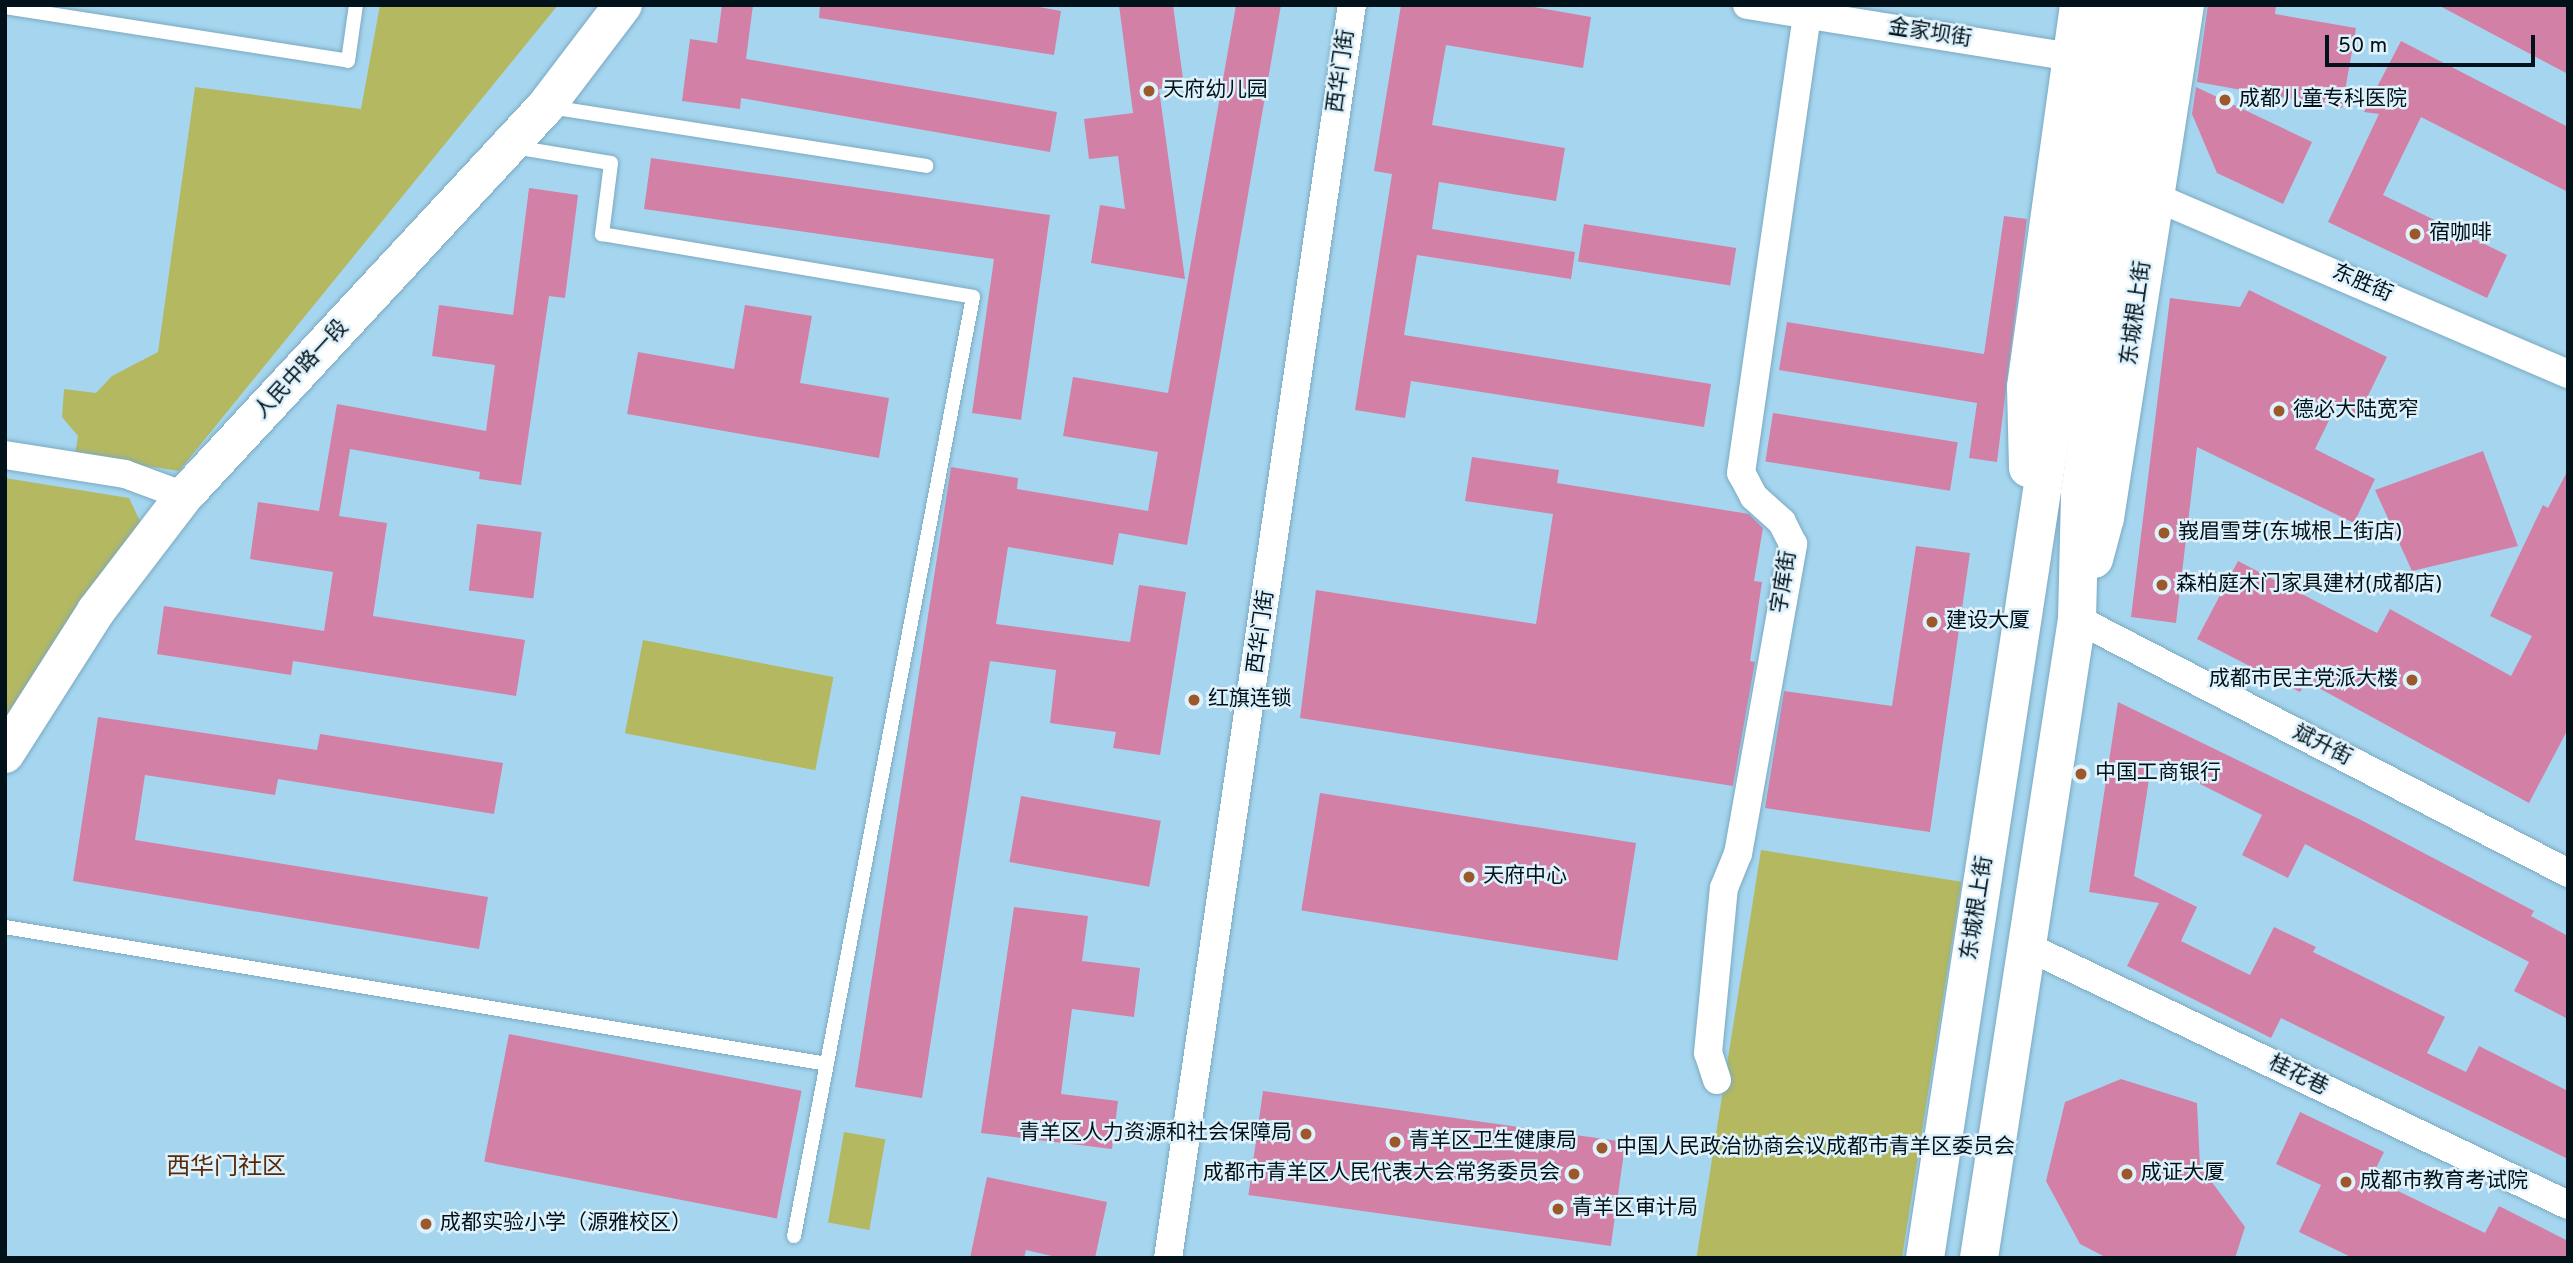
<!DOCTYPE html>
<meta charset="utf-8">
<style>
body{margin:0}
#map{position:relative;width:2573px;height:1263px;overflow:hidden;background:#a6d6ef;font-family:Overpass,"Noto Sans SC",sans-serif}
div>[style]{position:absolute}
.green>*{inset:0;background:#b4b861;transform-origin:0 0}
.building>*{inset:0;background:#d380a6;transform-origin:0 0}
.roads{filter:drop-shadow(0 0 2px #7ba9c1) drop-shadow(0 0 2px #7ba9c1)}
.lane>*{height:14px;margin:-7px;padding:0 7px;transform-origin:7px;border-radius:7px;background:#fff}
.street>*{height:28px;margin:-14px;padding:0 14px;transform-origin:14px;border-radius:14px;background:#fff}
.primary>*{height:38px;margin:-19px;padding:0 19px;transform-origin:19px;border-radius:19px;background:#fff}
.dots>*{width:19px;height:19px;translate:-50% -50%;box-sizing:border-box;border:4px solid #dff2fc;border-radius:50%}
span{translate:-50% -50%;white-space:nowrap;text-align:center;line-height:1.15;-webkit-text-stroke:5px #dff2fc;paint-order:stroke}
.street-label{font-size:21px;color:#02121a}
.poi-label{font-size:21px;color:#02121a}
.left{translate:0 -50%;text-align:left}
.right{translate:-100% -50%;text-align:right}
.quarter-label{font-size:24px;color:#582a09}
.frame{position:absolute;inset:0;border:7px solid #02121a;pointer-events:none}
.scale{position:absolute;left:2325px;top:35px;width:210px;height:32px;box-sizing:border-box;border:4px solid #02121a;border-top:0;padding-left:9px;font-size:21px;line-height:24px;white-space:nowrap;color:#02121a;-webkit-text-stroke:5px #dff2fc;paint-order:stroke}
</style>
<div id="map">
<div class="green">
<div style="clip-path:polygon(380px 5px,558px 5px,179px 471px,75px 455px,78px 436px,62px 417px,64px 389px,96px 393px,112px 376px,158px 352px,195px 87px,361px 109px)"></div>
<div style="clip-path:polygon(5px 478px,129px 498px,141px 523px,5px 721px)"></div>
<div style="left:643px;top:640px;width:194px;height:95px;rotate:11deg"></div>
<div style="left:1761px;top:850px;width:203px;height:412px;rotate:9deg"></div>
<div style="left:844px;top:1132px;width:42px;height:92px;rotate:10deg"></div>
</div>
<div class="building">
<div style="clip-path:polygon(722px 5px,753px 5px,746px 59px,1057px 112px,1050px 152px,741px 98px,740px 109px,682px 101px,690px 39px,717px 43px)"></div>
<div style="clip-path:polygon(820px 5px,1028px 5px,1061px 11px,1054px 55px,819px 18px)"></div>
<div style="clip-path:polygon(1119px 5px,1173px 5px,1184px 86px,1159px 89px,1185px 279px,1091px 263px,1100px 205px,1125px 209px,1118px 156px,1089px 159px,1084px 119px,1133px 113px)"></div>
<div style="clip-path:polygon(1236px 5px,1281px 5px,1187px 545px,1119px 533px,1113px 565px,1008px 547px,996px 624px,1130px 642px,1139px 585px,1186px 592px,1160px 755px,1113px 748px,1116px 732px,1050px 723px,1056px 670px,990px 661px,922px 1098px,855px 1087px,951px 467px,1018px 478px,1017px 489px,1148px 511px,1158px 452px,1063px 436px,1073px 377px,1168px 393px)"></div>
<div style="clip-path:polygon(1401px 5px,1522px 5px,1591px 17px,1583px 68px,1446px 45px,1432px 125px,1565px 148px,1556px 201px,1439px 182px,1432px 229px,1575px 252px,1571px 279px,1417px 255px,1404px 335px,1711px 384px,1704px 427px,1411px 381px,1405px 418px,1355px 410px,1392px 174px,1374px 171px)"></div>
<div style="clip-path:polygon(2208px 5px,2276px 5px,2275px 14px,2356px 28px,2342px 108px,2197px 82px)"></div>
<div style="clip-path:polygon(2438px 5px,2568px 5px,2568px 74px)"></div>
<div style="clip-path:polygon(2401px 41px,2568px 127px,2568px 192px,2421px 117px,2383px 195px,2507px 255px,2487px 298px,2328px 222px,2379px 114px,2364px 112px)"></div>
<div style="clip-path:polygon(2196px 87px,2312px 142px,2283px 204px,2217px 173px,2192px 114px)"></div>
<div style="clip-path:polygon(651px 158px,1050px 215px,1021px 420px,972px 413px,994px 259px,644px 209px)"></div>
<div style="clip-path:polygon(529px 188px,578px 195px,565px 298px,549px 296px,521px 485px,479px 479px,480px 472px,350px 449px,339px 516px,387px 523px,373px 616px,525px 640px,516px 696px,293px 661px,291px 675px,157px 654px,164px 606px,324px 631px,333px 572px,250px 559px,258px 502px,319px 511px,337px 404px,486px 431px,495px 365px,432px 356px,439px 305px,513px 315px)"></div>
<div style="clip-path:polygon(2004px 216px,2027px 219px,1997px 462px,1969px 458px,1977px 403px,1779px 370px,1787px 322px,1984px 354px)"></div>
<div style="left:1584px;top:224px;width:154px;height:38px;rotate:9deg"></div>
<div style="clip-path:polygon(2249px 290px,2387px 357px,2358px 416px,2336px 406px,2315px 449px,2375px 479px,2354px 523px,2197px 447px,2176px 623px,2131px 617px,2170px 298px,2240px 307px)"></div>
<div style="clip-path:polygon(745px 305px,812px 316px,800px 383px,889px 398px,879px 458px,627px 414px,638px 352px,734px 369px)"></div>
<div style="left:1773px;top:413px;width:187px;height:49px;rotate:9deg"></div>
<div style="clip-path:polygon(2483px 451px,2518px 546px,2412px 571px,2375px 490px)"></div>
<div style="clip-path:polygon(1472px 457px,1559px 470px,1557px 483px,1749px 514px,1763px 528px,1754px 581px,1762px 582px,1750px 661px,1755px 662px,1733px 786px,1300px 718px,1316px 590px,1536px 624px,1553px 514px,1465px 501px)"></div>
<div style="clip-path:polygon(2568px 470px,2568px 729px,2529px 803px,2306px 681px,2300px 692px,2197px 639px,2238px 561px,2377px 633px,2390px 609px,2511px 676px,2532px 636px,2490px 616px,2543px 505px,2548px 508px)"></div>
<div style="left:477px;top:524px;width:65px;height:67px;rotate:7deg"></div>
<div style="clip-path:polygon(1916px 546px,1970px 553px,1930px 832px,1765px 808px,1784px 691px,1892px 706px)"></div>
<div style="clip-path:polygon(2118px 702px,2361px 820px,2534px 911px,2531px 916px,2568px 936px,2568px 1019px,2514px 991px,2529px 962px,2305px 844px,2288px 878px,2242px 855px,2262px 815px,2152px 760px,2134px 876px,2197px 907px,2181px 941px,2250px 975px,2274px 927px,2316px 947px,2313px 952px,2445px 1017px,2427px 1053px,2466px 1072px,2479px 1046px,2568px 1091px,2568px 1159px,2281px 1018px,2271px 1038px,2127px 966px,2159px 903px,2089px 892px)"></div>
<div style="clip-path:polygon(98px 717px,317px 750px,320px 734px,503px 763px,494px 814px,278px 779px,275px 795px,145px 775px,135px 840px,488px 897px,479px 949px,73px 881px)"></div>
<div style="left:1320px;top:793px;width:320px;height:119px;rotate:9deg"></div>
<div style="left:1021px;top:796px;width:142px;height:67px;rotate:10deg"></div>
<div style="clip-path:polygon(1014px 907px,1088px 916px,1082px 961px,1140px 968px,1134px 1017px,1072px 1009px,1061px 1094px,1118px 1101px,1112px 1149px,981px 1133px)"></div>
<div style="left:509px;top:1034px;width:298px;height:130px;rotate:11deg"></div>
<div style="clip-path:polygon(2121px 1079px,2197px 1103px,2200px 1166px,2245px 1227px,2235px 1258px,2107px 1258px,2080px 1244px,2046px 1181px,2065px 1102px)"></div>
<div style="left:1263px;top:1091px;width:366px;height:105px;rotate:8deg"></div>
<div style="clip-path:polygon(2300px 1112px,2384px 1152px,2371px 1178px,2485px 1233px,2499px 1206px,2568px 1241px,2568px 1258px,2353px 1258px,2299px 1232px,2321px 1185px,2276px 1164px)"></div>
<div style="clip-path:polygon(987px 1177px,1107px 1202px,1095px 1258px,1060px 1258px,1026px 1250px,1024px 1258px,970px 1258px)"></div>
</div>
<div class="roads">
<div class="lane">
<div style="left:5px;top:7px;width:347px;rotate:8.9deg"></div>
<div style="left:348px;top:61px;width:57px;rotate:-81.9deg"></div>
<div style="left:550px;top:107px;width:381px;rotate:8.9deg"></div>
<div style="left:514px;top:147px;width:98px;rotate:9.4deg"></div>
<div style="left:611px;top:163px;width:72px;rotate:97.2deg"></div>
<div style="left:602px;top:234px;width:376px;rotate:9.6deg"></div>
<div style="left:973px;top:297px;width:956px;rotate:100.79deg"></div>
<div style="left:5px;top:927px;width:833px;rotate:9.46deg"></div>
</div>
<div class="street">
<div style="left:1747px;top:5px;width:329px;rotate:9.1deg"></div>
<div style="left:2155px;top:197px;width:449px;rotate:23.2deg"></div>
<div style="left:5px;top:455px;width:121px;rotate:9deg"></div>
<div style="left:125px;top:474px;width:63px;rotate:20.4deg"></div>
<div style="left:2077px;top:619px;width:553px;rotate:27.35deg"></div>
<div style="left:2028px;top:947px;width:598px;rotate:25.54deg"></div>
<div style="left:1717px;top:1080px;width:28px;rotate:-108deg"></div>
<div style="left:1708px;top:1053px;width:166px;rotate:-84.5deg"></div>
<div style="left:1724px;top:888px;width:37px;rotate:-68deg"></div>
<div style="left:1738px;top:854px;width:315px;rotate:-79.9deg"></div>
<div style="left:1793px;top:544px;width:25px;rotate:-117deg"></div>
<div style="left:1782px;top:522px;width:38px;rotate:-138deg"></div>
<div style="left:1754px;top:497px;width:27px;rotate:-118deg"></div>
<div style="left:1741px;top:473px;width:463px;rotate:-81.8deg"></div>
<div style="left:1168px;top:1258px;width:1266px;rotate:-81.65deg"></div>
</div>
<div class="primary">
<div style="left:2028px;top:468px;width:81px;rotate:-91.4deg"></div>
<div style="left:2026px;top:387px;width:386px;rotate:-82.1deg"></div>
<div style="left:2094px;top:559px;width:42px;rotate:-75deg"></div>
<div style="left:2105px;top:518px;width:519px;rotate:-81.14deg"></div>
<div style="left:5px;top:754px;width:169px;rotate:-57.5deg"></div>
<div style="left:96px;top:611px;width:145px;rotate:-52.6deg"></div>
<div style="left:184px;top:496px;width:532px;rotate:-47.13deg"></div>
<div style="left:546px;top:106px;width:127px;rotate:-52.7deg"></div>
<div style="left:1925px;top:1258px;width:1267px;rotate:-81.33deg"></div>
<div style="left:1979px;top:1258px;width:646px;rotate:-81.28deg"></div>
<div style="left:2077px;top:619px;width:126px;rotate:-88.6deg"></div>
<div style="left:2080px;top:493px;width:493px;rotate:-81.8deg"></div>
</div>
</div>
<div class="dots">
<div style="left:1149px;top:91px;background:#9c572b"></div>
<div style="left:2225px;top:100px;background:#9c572b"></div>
<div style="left:2415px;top:234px;background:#9c572b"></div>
<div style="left:2279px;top:411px;background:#9c572b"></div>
<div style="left:2164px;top:533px;background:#9c572b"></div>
<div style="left:2162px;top:585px;background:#9c572b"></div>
<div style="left:1932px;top:622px;background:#9c572b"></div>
<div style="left:2412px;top:680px;background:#9c572b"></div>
<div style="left:1194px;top:700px;background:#9c572b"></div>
<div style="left:2081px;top:774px;background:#9c572b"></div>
<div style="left:1469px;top:877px;background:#9c572b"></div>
<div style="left:1306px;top:1134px;background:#9c572b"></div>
<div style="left:1395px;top:1142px;background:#9c572b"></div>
<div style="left:1602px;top:1148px;background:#9c572b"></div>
<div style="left:1574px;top:1174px;background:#9c572b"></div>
<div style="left:2127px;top:1174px;background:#9c572b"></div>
<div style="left:2346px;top:1182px;background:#9c572b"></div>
<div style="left:1558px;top:1209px;background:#9c572b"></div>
<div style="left:426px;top:1224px;background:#9c572b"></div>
</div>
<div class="street-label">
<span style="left:1930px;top:34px;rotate:9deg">金家坝街</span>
<span style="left:1342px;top:71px;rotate:-82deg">西华门街</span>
<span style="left:2362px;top:284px;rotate:23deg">东胜街</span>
<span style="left:2137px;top:313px;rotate:-82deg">东城根上街</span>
<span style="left:302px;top:370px;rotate:-47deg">人民中路一段</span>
<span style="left:1785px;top:582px;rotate:-81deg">字库街</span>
<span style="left:1262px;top:632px;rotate:-82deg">西华门街</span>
<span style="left:2322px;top:746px;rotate:27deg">斌升街</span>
<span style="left:1978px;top:908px;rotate:-81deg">东城根上街</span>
<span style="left:2298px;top:1076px;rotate:26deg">桂花巷</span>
</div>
<div class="poi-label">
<span class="left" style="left:1163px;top:91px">天府幼儿园</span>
<span class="left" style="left:2239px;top:100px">成都儿童专科医院</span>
<span class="left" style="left:2429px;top:234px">宿咖啡</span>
<span class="left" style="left:2293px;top:411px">德必大陆宽窄</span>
<span class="left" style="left:2178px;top:533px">峩眉雪芽(东城根上街店)</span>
<span class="left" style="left:2176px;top:585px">森柏庭木门家具建材(成都店)</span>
<span class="left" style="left:1946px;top:622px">建设大厦</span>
<span class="right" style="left:2398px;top:680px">成都市民主党派大楼</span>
<span class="left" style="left:1208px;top:700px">红旗连锁</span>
<span class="left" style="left:2095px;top:774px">中国工商银行</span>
<span class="left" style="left:1483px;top:877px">天府中心</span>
<span class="right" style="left:1292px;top:1134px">青羊区人力资源和社会保障局</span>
<span class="left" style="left:1409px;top:1142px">青羊区卫生健康局</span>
<span class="left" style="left:1616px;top:1148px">中国人民政治协商会议成都市青羊区委员会</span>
<span class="right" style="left:1560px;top:1174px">成都市青羊区人民代表大会常务委员会</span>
<span class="left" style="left:2141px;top:1174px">成证大厦</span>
<span class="left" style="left:2360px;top:1182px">成都市教育考试院</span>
<span class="left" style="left:1572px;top:1209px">青羊区审计局</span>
<span class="left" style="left:440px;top:1224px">成都实验小学（源雅校区）</span>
</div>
<div class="quarter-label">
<span style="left:226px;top:1169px">西华门社区</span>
</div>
<div class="frame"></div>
<div class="scale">50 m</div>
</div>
